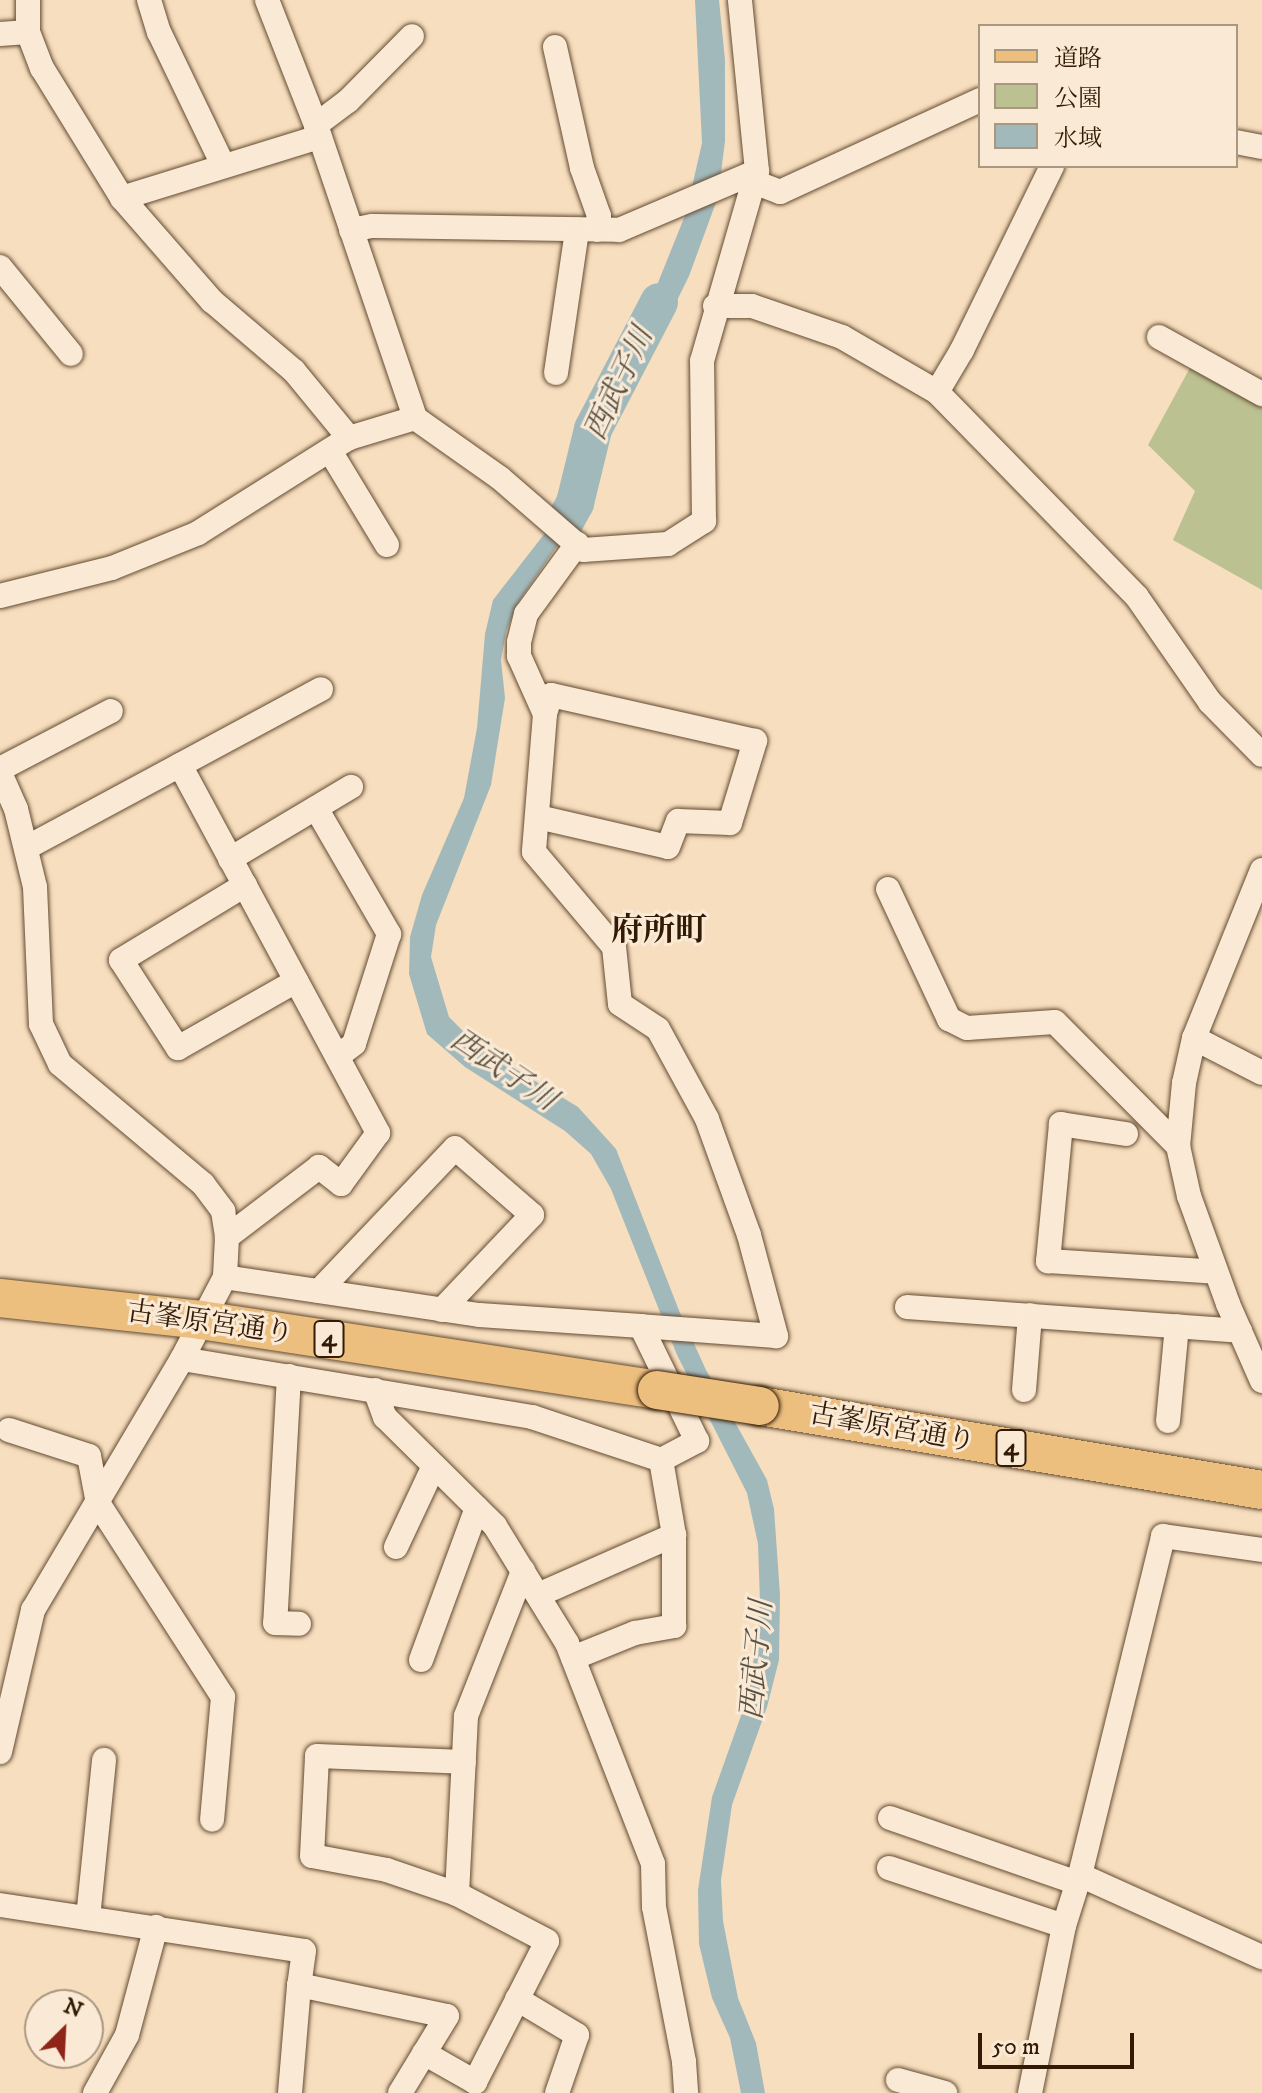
<!DOCTYPE html>
<meta charset="utf-8">
<style>
body{margin:0}
#map{position:relative;width:1262px;height:2093px;overflow:hidden;background:#f7debe;font-family:"IM FELL DW Pica","Noto Serif JP",serif}
div>[style]{position:absolute}
.green>*{inset:0;background:#bcc192}
.water>*{inset:0;background:#a2b9bc}
.river>*{height:38px;margin:-19px;padding:0 19px;transform-origin:19px;border-radius:19px;background:#a2b9bc}
.roads{filter:drop-shadow(0 0 2px #634b32) drop-shadow(0 0 2px #634b32)}
.street>*{height:24px;margin:-12px;padding:0 12px;transform-origin:12px;border-radius:12px;background:#faead5}
.primary>*{height:38px;margin:-19px;padding:0 19px;transform-origin:19px;border-radius:19px;background:#ecbf7f}
.bridges{filter:drop-shadow(0 0 2px #321a04) drop-shadow(0 0 2px #321a04)}
.primary-bridge>*{height:38px;margin:-19px;padding:0 19px;transform-origin:19px;border-radius:19px;background:#ecbf7f}
span{translate:-50% -50%;white-space:nowrap;text-align:center;line-height:1.15;-webkit-text-stroke:6px #faead5;paint-order:stroke}
.shield-label span{padding:2px 6px;background:#faead5;border:2px solid;border-radius:6px;-webkit-text-stroke-width:0}
.shield-label{font-size:26px;color:#321a04;font-weight:700}
.street-label{font-size:28px;color:#321a04}
.water-label{font-size:30px;color:#595244;font-style:italic}
.quarter-label{font-size:32px;color:#321a04;font-weight:700}
.legend{position:absolute;left:978px;top:24px;width:260px;height:144px;box-sizing:border-box;background:#faead5;border:2px solid #aa9781;margin:0;padding:10px 14px;list-style:none;font-size:24px;color:#321a04}
.legend li{display:flex;align-items:center;gap:16px;height:40px}
.legend b{width:40px;border:2px solid #aa9781}
.north{position:absolute;left:24px;top:1989px;width:80px;height:80px;box-sizing:border-box;background:#faead5;border:2px solid #aa9781;border-radius:50%;rotate:24deg;font-size:22px;font-weight:700;line-height:32px;text-align:center;color:#321a04}
.north::after{content:'';display:block;margin:auto;width:28px;height:36px;background:#8f2418;clip-path:polygon(50% 0,100% 100%,50% 72%,0 100%)}
.scale{position:absolute;left:978px;top:2033px;width:156px;height:36px;box-sizing:border-box;border:4px solid #321a04;border-top:0;padding-left:10px;font-size:24px;line-height:28px;white-space:nowrap;color:#321a04;-webkit-text-stroke:6px #faead5;paint-order:stroke}
</style>
<div id="map">
<div class="green">
<div style="clip-path:polygon(1192px 364px,1262px 402px,1262px 590px,1173px 540px,1195px 491px,1148px 445px)"></div>
</div>
<div class="water">
<div style="clip-path:polygon(695px 0,719px 0,725px 60px,725px 141px,718px 197px,689px 276px,608px 441px,575px 520px,517px 604px,506px 632px,501px 660px,505px 698px,491px 785px,436px 925px,431px 957px,449px 1017px,479px 1047px,578px 1107px,616px 1149px,680px 1313px,706px 1370px,767px 1480px,774px 1509px,780px 1595px,779px 1660px,767px 1707px,732px 1805px,721px 1880px,723px 1921px,738px 1998px,756px 2043px,765px 2093px,741px 2093px,730px 2038px,712px 1998px,699px 1944px,698px 1890px,712px 1797px,748px 1696px,755px 1652px,760px 1602px,758px 1544px,747px 1493px,677px 1355px,611px 1189px,591px 1154px,565px 1131px,465px 1067px,427px 1034px,409px 974px,410px 937px,422px 895px,464px 798px,477px 728px,485px 634px,493px 600px,569px 502px,587px 467px,593px 429px,626px 378px,645px 315px,686px 213px,702px 143px)"></div>
</div>
<div class="river">
<div style="left:564px;top:523px;width:23px;rotate:-61deg"></div>
<div style="left:575px;top:503px;width:76px;rotate:-76.3deg"></div>
<div style="left:593px;top:429px;width:143px;rotate:-62.5deg"></div>
</div>
<div class="roads">
<div class="street">
<div style="left:28px;top:0;width:32px;rotate:90deg"></div>
<div style="left:28px;top:32px;width:39px;rotate:69deg"></div>
<div style="left:42px;top:68px;width:153px;rotate:58.4deg"></div>
<div style="left:122px;top:198px;width:137px;rotate:48.9deg"></div>
<div style="left:212px;top:301px;width:108px;rotate:40.5deg"></div>
<div style="left:294px;top:371px;width:87px;rotate:50.6deg"></div>
<div style="left:149px;top:0;width:34px;rotate:73deg"></div>
<div style="left:159px;top:32px;width:148px;rotate:64.3deg"></div>
<div style="left:267px;top:0;width:134px;rotate:68.6deg"></div>
<div style="left:316px;top:125px;width:309px;rotate:71.3deg"></div>
<div style="left:415px;top:418px;width:104px;rotate:35.2deg"></div>
<div style="left:500px;top:478px;width:110px;rotate:40.9deg"></div>
<div style="left:583px;top:550px;width:85px;rotate:-4deg"></div>
<div style="left:668px;top:544px;width:43px;rotate:-32.6deg"></div>
<div style="left:704px;top:521px;width:160px;rotate:-90.7deg"></div>
<div style="left:702px;top:361px;width:198px;rotate:-73.9deg"></div>
<div style="left:757px;top:171px;width:172px;rotate:-95.7deg"></div>
<div style="left:0;top:34px;width:28px;rotate:-4deg"></div>
<div style="left:555px;top:47px;width:124px;rotate:77.4deg"></div>
<div style="left:582px;top:168px;width:51px;rotate:70.5deg"></div>
<div style="left:599px;top:216px;width:14px;rotate:98deg"></div>
<div style="left:316px;top:125px;width:40px;rotate:-37deg"></div>
<div style="left:348px;top:101px;width:91px;rotate:-45.4deg"></div>
<div style="left:1236px;top:142px;width:26px;rotate:11deg"></div>
<div style="left:754px;top:182px;width:28px;rotate:21deg"></div>
<div style="left:780px;top:192px;width:220px;rotate:-24.7deg"></div>
<div style="left:122px;top:198px;width:206px;rotate:-17.2deg"></div>
<div style="left:351px;top:230px;width:21px;rotate:-11deg"></div>
<div style="left:372px;top:226px;width:247px;rotate:0.9deg"></div>
<div style="left:619px;top:230px;width:150px;rotate:-23.1deg"></div>
<div style="left:0;top:267px;width:112px;rotate:50.8deg"></div>
<div style="left:715px;top:306px;width:37px"></div>
<div style="left:752px;top:306px;width:95px;rotate:19deg"></div>
<div style="left:842px;top:337px;width:110px;rotate:30.1deg"></div>
<div style="left:937px;top:392px;width:286px;rotate:45.7deg"></div>
<div style="left:1137px;top:597px;width:128px;rotate:55.2deg"></div>
<div style="left:1210px;top:702px;width:74px;rotate:45.5deg"></div>
<div style="left:1159px;top:337px;width:118px;rotate:29deg"></div>
<div style="left:556px;top:373px;width:145px;rotate:-81.6deg"></div>
<div style="left:937px;top:392px;width:49px;rotate:-59.2deg"></div>
<div style="left:962px;top:350px;width:205px;rotate:-63.9deg"></div>
<div style="left:330px;top:451px;width:110px;rotate:58.8deg"></div>
<div style="left:0;top:596px;width:115px;rotate:-14deg"></div>
<div style="left:112px;top:568px;width:93px;rotate:-22.1deg"></div>
<div style="left:198px;top:533px;width:178px;rotate:-32.2deg"></div>
<div style="left:349px;top:438px;width:69px;rotate:-16.9deg"></div>
<div style="left:545px;top:714px;width:64px;rotate:-114.1deg"></div>
<div style="left:519px;top:656px;width:14px;rotate:-90deg"></div>
<div style="left:519px;top:642px;width:29px;rotate:-76deg"></div>
<div style="left:526px;top:614px;width:87px;rotate:-53.9deg"></div>
<div style="left:180px;top:765px;width:418px;rotate:61.7deg"></div>
<div style="left:378px;top:1133px;width:63px;rotate:126deg"></div>
<div style="left:341px;top:1184px;width:28px;rotate:-142deg"></div>
<div style="left:319px;top:1167px;width:116px;rotate:142.7deg"></div>
<div style="left:0;top:769px;width:125px;rotate:-27.6deg"></div>
<div style="left:0;top:773px;width:39px;rotate:66deg"></div>
<div style="left:16px;top:809px;width:80px;rotate:76.3deg"></div>
<div style="left:35px;top:887px;width:137px;rotate:87.5deg"></div>
<div style="left:41px;top:1024px;width:44px;rotate:64.6deg"></div>
<div style="left:60px;top:1064px;width:187px;rotate:40deg"></div>
<div style="left:203px;top:1184px;width:34px;rotate:53deg"></div>
<div style="left:223px;top:1211px;width:26px;rotate:81deg"></div>
<div style="left:227px;top:1237px;width:40px;rotate:92.9deg"></div>
<div style="left:225px;top:1277px;width:93px;rotate:117.7deg"></div>
<div style="left:182px;top:1359px;width:292px;rotate:120.7deg"></div>
<div style="left:33px;top:1610px;width:146px;rotate:103.1deg"></div>
<div style="left:316px;top:808px;width:146px;rotate:59.9deg"></div>
<div style="left:389px;top:934px;width:115px;rotate:107.7deg"></div>
<div style="left:354px;top:1044px;width:21px;rotate:143deg"></div>
<div style="left:538px;top:817px;width:133px;rotate:13deg"></div>
<div style="left:668px;top:847px;width:28px;rotate:-69deg"></div>
<div style="left:678px;top:821px;width:52px;rotate:2.2deg"></div>
<div style="left:730px;top:823px;width:86px;rotate:-73deg"></div>
<div style="left:755px;top:741px;width:209px;rotate:-167.3deg"></div>
<div style="left:551px;top:695px;width:20px;rotate:108deg"></div>
<div style="left:545px;top:714px;width:138px;rotate:94.6deg"></div>
<div style="left:534px;top:852px;width:124px;rotate:49.9deg"></div>
<div style="left:614px;top:947px;width:57px;rotate:84deg"></div>
<div style="left:620px;top:1004px;width:45px;rotate:33.3deg"></div>
<div style="left:658px;top:1029px;width:102px;rotate:61.4deg"></div>
<div style="left:707px;top:1119px;width:123px;rotate:70.1deg"></div>
<div style="left:749px;top:1235px;width:105px;rotate:75deg"></div>
<div style="left:776px;top:1336px;width:135px;rotate:-175.8deg"></div>
<div style="left:26px;top:848px;width:335px;rotate:-28.3deg"></div>
<div style="left:230px;top:859px;width:141px;rotate:-30.8deg"></div>
<div style="left:1262px;top:870px;width:181px;rotate:112deg"></div>
<div style="left:1194px;top:1038px;width:46px;rotate:102.5deg"></div>
<div style="left:1184px;top:1083px;width:63px;rotate:95.4deg"></div>
<div style="left:1178px;top:1146px;width:51px;rotate:77.6deg"></div>
<div style="left:1189px;top:1196px;width:115px;rotate:70.1deg"></div>
<div style="left:1228px;top:1304px;width:84px;rotate:66.2deg"></div>
<div style="left:245px;top:885px;width:145px;rotate:148.8deg"></div>
<div style="left:121px;top:960px;width:105px;rotate:57.1deg"></div>
<div style="left:178px;top:1048px;width:136px;rotate:-29.6deg"></div>
<div style="left:888px;top:889px;width:144px;rotate:64.9deg"></div>
<div style="left:949px;top:1019px;width:20px;rotate:27deg"></div>
<div style="left:967px;top:1028px;width:88px;rotate:-3.9deg"></div>
<div style="left:1055px;top:1022px;width:175px;rotate:45.2deg"></div>
<div style="left:1194px;top:1038px;width:76px;rotate:27.2deg"></div>
<div style="left:1126px;top:1134px;width:66px;rotate:-171.3deg"></div>
<div style="left:1061px;top:1124px;width:138px;rotate:95.4deg"></div>
<div style="left:1048px;top:1261px;width:168px;rotate:3.7deg"></div>
<div style="left:319px;top:1291px;width:197px;rotate:-46.4deg"></div>
<div style="left:455px;top:1148px;width:102px;rotate:41deg"></div>
<div style="left:532px;top:1215px;width:131px;rotate:133.5deg"></div>
<div style="left:907px;top:1307px;width:334px;rotate:4.1deg"></div>
<div style="left:182px;top:1359px;width:355px;rotate:9.4deg"></div>
<div style="left:532px;top:1417px;width:136px;rotate:18.4deg"></div>
<div style="left:661px;top:1460px;width:41px;rotate:-27.8deg"></div>
<div style="left:697px;top:1441px;width:128px;rotate:-116deg"></div>
<div style="left:641px;top:1326px;width:162px;rotate:-176.1deg"></div>
<div style="left:479px;top:1315px;width:257px;rotate:-171.5deg"></div>
<div style="left:289px;top:1376px;width:247px;rotate:93.2deg"></div>
<div style="left:275px;top:1623px;width:24px;rotate:2deg"></div>
<div style="left:375px;top:1390px;width:29px;rotate:70deg"></div>
<div style="left:385px;top:1417px;width:155px;rotate:44.7deg"></div>
<div style="left:495px;top:1526px;width:137px;rotate:58.4deg"></div>
<div style="left:567px;top:1643px;width:237px;rotate:68.7deg"></div>
<div style="left:653px;top:1864px;width:43px;rotate:88.7deg"></div>
<div style="left:654px;top:1907px;width:158px;rotate:79deg"></div>
<div style="left:684px;top:2062px;width:31px;rotate:86deg"></div>
<div style="left:1024px;top:1390px;width:75px;rotate:-85.4deg"></div>
<div style="left:1168px;top:1421px;width:95px;rotate:-84.6deg"></div>
<div style="left:9px;top:1430px;width:84px;rotate:18deg"></div>
<div style="left:89px;top:1456px;width:48px;rotate:79.2deg"></div>
<div style="left:98px;top:1503px;width:231px;rotate:57.2deg"></div>
<div style="left:223px;top:1697px;width:123px;rotate:95.1deg"></div>
<div style="left:396px;top:1547px;width:89px;rotate:-64.9deg"></div>
<div style="left:538px;top:1595px;width:149px;rotate:-23.8deg"></div>
<div style="left:573px;top:1658px;width:67px;rotate:-22deg"></div>
<div style="left:635px;top:1633px;width:40px;rotate:-10deg"></div>
<div style="left:674px;top:1626px;width:91px;rotate:-90deg"></div>
<div style="left:674px;top:1535px;width:76px;rotate:-99.8deg"></div>
<div style="left:421px;top:1660px;width:162px;rotate:-69.8deg"></div>
<div style="left:890px;top:1818px;width:199px;rotate:19.1deg"></div>
<div style="left:889px;top:1868px;width:184px;rotate:18.3deg"></div>
<div style="left:1080px;top:1875px;width:200px;rotate:24.3deg"></div>
<div style="left:457px;top:1894px;width:74px;rotate:-161.1deg"></div>
<div style="left:387px;top:1870px;width:76px;rotate:-169.4deg"></div>
<div style="left:312px;top:1856px;width:100px;rotate:-87.1deg"></div>
<div style="left:317px;top:1756px;width:147px;rotate:2.3deg"></div>
<div style="left:0;top:1905px;width:307px;rotate:8.6deg"></div>
<div style="left:304px;top:1951px;width:34px;rotate:98deg"></div>
<div style="left:88px;top:1918px;width:159px;rotate:-84.2deg"></div>
<div style="left:517px;top:1999px;width:70px;rotate:31deg"></div>
<div style="left:577px;top:2035px;width:61px;rotate:109deg"></div>
<div style="left:424px;top:2053px;width:59px;rotate:29.6deg"></div>
<div style="left:475px;top:2082px;width:158px;rotate:-62.9deg"></div>
<div style="left:547px;top:1941px;width:102px;rotate:-152.4deg"></div>
<div style="left:457px;top:1894px;width:178px;rotate:-87.1deg"></div>
<div style="left:466px;top:1716px;width:156px;rotate:-68.5deg"></div>
<div style="left:898px;top:2080px;width:49px;rotate:15.5deg"></div>
<div style="left:95px;top:2093px;width:66px;rotate:-61.1deg"></div>
<div style="left:127px;top:2035px;width:112px;rotate:-75deg"></div>
<div style="left:290px;top:2093px;width:108px;rotate:-85.2deg"></div>
<div style="left:299px;top:1985px;width:151px;rotate:11.8deg"></div>
<div style="left:447px;top:2016px;width:90px;rotate:121.4deg"></div>
<div style="left:1030px;top:2093px;width:170px;rotate:-78.5deg"></div>
<div style="left:1064px;top:1926px;width:53px;rotate:-72.6deg"></div>
<div style="left:1080px;top:1875px;width:349px;rotate:-76.2deg"></div>
<div style="left:1163px;top:1536px;width:100px;rotate:8deg"></div>
</div>
<div class="primary">
<div style="left:0;top:1298px;width:202px;rotate:6.2deg"></div>
<div style="left:201px;top:1320px;width:461px;rotate:8.7deg"></div>
<div style="left:760px;top:1406px;width:509px;rotate:9.5deg"></div>
</div>
</div>
<div class="bridges">
<div class="primary-bridge">
<div style="left:657px;top:1390px;width:104px;rotate:8.8deg"></div>
</div>
</div>
<div class="shield-label">
<span style="left:329px;top:1339px">4</span>
<span style="left:1011px;top:1448px">4</span>
</div>
<div class="street-label">
<span style="left:210px;top:1323px;rotate:8deg">古峯原宮通り</span>
<span style="left:892px;top:1428px;rotate:10deg">古峯原宮通り</span>
</div>
<div class="water-label">
<span style="left:620px;top:384px;rotate:-65deg">西武子川</span>
<span style="left:503px;top:1071px;rotate:34deg">西武子川</span>
<span style="left:758px;top:1660px;rotate:-85deg">西武子川</span>
</div>
<div class="quarter-label">
<span style="left:659px;top:931px">府所町</span>
</div>
<ul class="legend">
<li><b style="height:10px;background:#ecbf7f"></b>道路</li>
<li><b style="height:22px;background:#bcc192"></b>公園</li>
<li><b style="height:22px;background:#a2b9bc"></b>水域</li>
</ul>
<div class="north">N</div>
<div class="scale">50 m</div>
</div>
